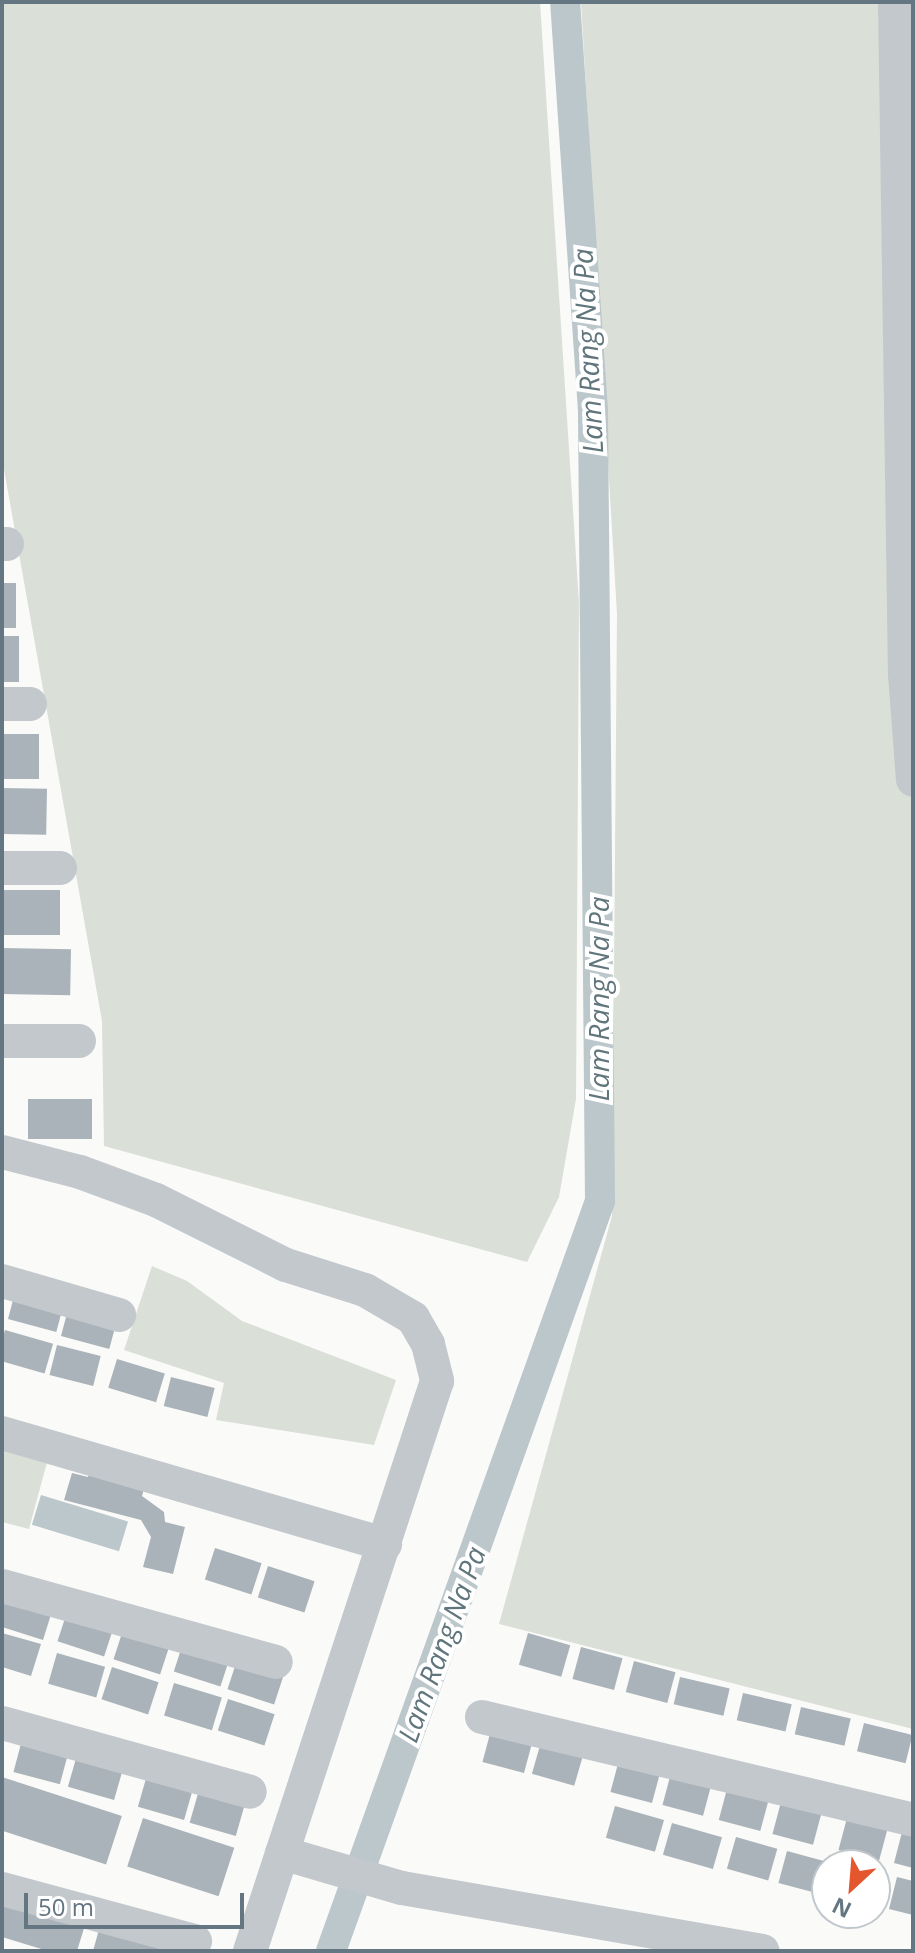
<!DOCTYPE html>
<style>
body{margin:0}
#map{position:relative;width:915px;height:1953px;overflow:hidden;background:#fafaf8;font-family:"Open Sans",sans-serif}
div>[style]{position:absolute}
.green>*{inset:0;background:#dadfd7}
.water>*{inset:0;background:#bbc7cb;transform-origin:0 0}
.canal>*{height:30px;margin:-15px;padding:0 15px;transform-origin:15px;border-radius:15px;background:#bbc7cb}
.building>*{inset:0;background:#aab3b9;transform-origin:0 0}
.minor>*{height:34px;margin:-17px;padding:0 17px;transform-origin:17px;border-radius:17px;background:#c3c8cc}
span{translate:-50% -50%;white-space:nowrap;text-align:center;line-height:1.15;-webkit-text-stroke:8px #fff;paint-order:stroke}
.water-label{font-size:28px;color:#60757c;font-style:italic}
.frame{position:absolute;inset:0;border:4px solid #657683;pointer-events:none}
.north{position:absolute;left:811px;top:1849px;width:80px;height:80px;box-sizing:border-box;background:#fff;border:2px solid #c1c8cd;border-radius:50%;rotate:206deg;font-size:22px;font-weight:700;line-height:32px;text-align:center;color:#657683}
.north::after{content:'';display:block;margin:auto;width:28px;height:36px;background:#e4572e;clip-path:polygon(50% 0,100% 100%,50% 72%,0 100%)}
.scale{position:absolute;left:24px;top:1893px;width:220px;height:36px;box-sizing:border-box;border:4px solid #657683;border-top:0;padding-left:10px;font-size:24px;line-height:28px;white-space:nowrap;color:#657683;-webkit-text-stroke:6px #fff;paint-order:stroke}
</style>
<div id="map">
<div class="green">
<div style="clip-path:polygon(2px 2px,540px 2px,579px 603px,576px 1099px,559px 1197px,527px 1262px,104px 1146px,102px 1021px,2px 458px)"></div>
<div style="clip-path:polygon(581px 2px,900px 2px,913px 368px,913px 1729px,499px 1624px,612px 1216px,617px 614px)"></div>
<div style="clip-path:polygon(152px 1266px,187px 1281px,242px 1321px,396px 1380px,374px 1445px,216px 1420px,224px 1383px,124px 1350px)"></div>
<div style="clip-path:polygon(2px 1442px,49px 1455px,29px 1529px,2px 1522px)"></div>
</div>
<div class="water">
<div style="left:41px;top:1495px;width:91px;height:31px;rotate:17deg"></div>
</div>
<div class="canal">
<div style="left:331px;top:1951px;width:797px;rotate:-70.27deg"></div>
<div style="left:600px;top:1201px;width:790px;rotate:-90.51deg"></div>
<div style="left:593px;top:411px;width:410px;rotate:-93.9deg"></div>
</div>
<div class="building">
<div style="left:2px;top:583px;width:14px;height:45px"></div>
<div style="left:2px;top:636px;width:17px;height:46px"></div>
<div style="left:2px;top:734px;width:37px;height:45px"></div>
<div style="left:2px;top:788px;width:45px;height:46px;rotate:1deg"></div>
<div style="left:2px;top:890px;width:58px;height:45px"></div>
<div style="left:2px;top:948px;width:69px;height:46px;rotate:1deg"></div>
<div style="left:28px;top:1099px;width:64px;height:40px"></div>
<div style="left:16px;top:1289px;width:50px;height:31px;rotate:15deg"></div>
<div style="left:69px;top:1306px;width:50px;height:31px;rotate:15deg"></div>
<div style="left:5px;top:1330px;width:50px;height:31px;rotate:16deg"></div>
<div style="left:57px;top:1345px;width:45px;height:31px;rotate:14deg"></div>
<div style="left:117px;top:1359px;width:50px;height:30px;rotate:17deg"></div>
<div style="left:171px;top:1377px;width:45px;height:30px;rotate:14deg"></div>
<div style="clip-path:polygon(91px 1467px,146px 1482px,142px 1496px,164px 1512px,165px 1522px,185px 1527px,173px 1574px,143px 1567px,151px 1537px,141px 1520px,64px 1500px,72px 1473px,88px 1477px)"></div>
<div style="left:215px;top:1548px;width:49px;height:33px;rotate:18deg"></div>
<div style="left:268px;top:1566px;width:49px;height:33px;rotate:18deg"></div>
<div style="clip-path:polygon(5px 1594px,53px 1608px,43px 1640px,2px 1627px)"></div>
<div style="left:68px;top:1609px;width:49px;height:34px;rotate:18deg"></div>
<div style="left:124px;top:1627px;width:49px;height:34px;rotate:18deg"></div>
<div style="clip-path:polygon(2px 1633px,41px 1644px,31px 1676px,2px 1667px)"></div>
<div style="left:528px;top:1633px;width:44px;height:33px;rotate:16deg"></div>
<div style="left:184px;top:1640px;width:49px;height:33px;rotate:18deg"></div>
<div style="left:581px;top:1647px;width:43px;height:33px;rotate:15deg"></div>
<div style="left:57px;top:1653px;width:50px;height:32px;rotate:16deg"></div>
<div style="left:238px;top:1657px;width:49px;height:34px;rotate:18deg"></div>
<div style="left:634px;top:1661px;width:43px;height:32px;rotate:15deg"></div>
<div style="left:112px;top:1667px;width:49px;height:34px;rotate:18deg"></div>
<div style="left:680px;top:1677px;width:51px;height:28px;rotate:13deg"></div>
<div style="left:174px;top:1683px;width:50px;height:34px;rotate:17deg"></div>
<div style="left:743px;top:1693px;width:50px;height:28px;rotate:13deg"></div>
<div style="left:228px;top:1699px;width:49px;height:33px;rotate:18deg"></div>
<div style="left:801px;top:1707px;width:51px;height:28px;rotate:13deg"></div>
<div style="left:864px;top:1723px;width:50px;height:29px;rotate:14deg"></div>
<div style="left:491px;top:1730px;width:43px;height:33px;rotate:15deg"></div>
<div style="left:22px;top:1740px;width:48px;height:33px;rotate:15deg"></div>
<div style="left:541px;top:1742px;width:44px;height:33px;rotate:16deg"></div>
<div style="left:77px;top:1755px;width:48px;height:33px;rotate:16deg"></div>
<div style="left:619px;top:1760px;width:43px;height:33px;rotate:15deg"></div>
<div style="left:671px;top:1773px;width:42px;height:33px;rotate:15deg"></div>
<div style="left:147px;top:1775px;width:48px;height:33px;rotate:16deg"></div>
<div style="left:2px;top:1777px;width:126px;height:51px;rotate:18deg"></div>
<div style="left:727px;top:1789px;width:43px;height:32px;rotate:15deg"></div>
<div style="left:199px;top:1790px;width:48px;height:34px;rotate:16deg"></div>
<div style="left:781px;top:1802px;width:42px;height:33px;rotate:15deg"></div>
<div style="left:615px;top:1806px;width:51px;height:33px;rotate:16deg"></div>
<div style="left:143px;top:1818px;width:96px;height:51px;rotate:18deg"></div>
<div style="left:847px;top:1818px;width:42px;height:33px;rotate:15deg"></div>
<div style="left:672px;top:1823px;width:52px;height:33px;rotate:16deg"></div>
<div style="clip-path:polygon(902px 1832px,913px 1835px,913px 1868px,894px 1863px)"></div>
<div style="left:736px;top:1837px;width:43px;height:33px;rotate:16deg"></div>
<div style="left:787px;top:1851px;width:43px;height:33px;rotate:15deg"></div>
<div style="clip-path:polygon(875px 1874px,885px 1877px,876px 1910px,875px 1910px)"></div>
<div style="clip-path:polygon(897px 1877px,913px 1881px,913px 1915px,889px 1909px)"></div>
<div style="clip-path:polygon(2px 1899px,85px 1925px,77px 1951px,48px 1951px,2px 1937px)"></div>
<div style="clip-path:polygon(100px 1926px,179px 1951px,93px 1951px)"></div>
</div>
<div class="minor">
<div style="left:895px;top:2px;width:672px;rotate:89.15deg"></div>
<div style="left:905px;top:674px;width:106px;rotate:85.7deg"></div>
<div style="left:2px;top:544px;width:5px"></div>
<div style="left:2px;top:704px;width:28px"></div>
<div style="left:2px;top:868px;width:58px"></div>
<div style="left:2px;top:1041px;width:77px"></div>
<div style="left:2px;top:1152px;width:81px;rotate:14.4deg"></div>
<div style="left:80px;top:1172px;width:81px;rotate:20.2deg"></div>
<div style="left:156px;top:1200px;width:145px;rotate:26.6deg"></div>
<div style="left:286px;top:1265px;width:83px;rotate:17.6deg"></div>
<div style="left:365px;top:1290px;width:56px;rotate:30.3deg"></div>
<div style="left:413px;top:1318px;width:30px;rotate:60deg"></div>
<div style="left:428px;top:1344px;width:38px;rotate:76deg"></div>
<div style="left:437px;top:1381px;width:600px;rotate:108.16deg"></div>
<div style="left:2px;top:1281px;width:122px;rotate:16.2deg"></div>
<div style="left:2px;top:1433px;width:399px;rotate:16.2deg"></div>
<div style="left:2px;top:1586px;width:284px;rotate:15.5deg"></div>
<div style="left:482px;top:1717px;width:443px;rotate:13.4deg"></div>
<div style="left:2px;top:1723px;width:257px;rotate:15.5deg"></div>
<div style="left:282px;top:1853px;width:125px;rotate:16.3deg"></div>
<div style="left:402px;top:1888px;width:366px;rotate:9.9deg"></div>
<div style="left:2px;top:1889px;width:200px;rotate:15.1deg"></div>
</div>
<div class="water-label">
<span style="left:587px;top:351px;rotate:-93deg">Lam Rang Na Pa</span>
<span style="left:598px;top:999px;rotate:-90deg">Lam Rang Na Pa</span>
<span style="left:441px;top:1644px;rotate:-70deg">Lam Rang Na Pa</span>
</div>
<div class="frame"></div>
<div class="north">N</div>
<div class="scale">50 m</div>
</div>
